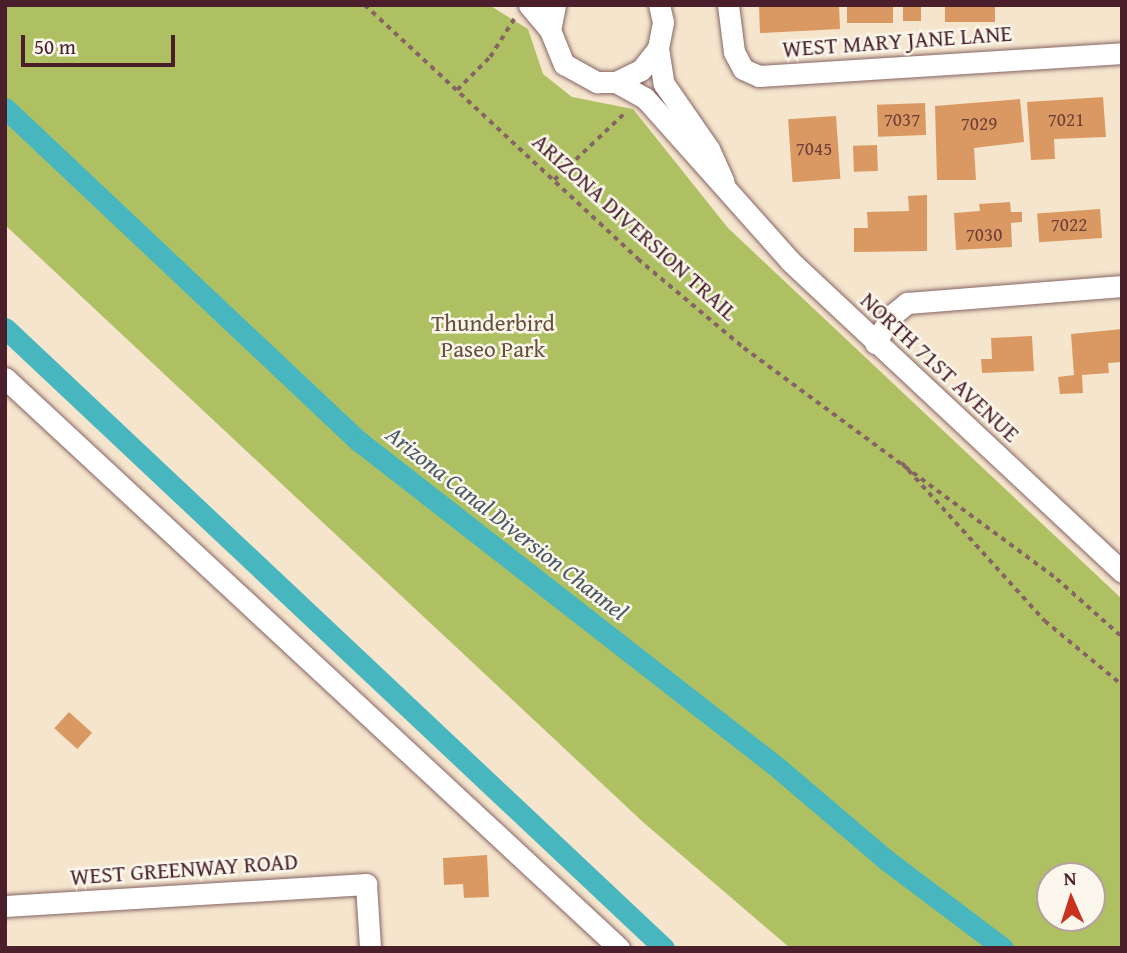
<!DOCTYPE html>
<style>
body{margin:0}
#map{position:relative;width:1127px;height:953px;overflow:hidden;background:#f5e5cd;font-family:"Gentium Book Plus",serif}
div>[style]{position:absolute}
.green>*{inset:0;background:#afc063}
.canal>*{height:21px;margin:-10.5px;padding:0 10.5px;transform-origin:10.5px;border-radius:10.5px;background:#47b6be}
.building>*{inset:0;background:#da9962;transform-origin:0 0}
.path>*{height:3.5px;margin-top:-1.75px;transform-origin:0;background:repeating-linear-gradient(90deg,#866464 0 5px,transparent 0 10px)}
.roads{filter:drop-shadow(0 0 2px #866464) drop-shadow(0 0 2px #866464)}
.minor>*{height:21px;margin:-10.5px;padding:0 10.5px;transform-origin:10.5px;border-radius:10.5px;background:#fff}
span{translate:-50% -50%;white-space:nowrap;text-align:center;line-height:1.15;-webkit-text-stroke:5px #fbf7ec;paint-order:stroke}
.number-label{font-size:19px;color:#6e3e39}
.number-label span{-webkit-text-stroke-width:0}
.street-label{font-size:23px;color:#4a1f2b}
.park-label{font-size:23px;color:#684f3c}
.water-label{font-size:24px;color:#495b66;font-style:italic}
.frame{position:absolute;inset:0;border:7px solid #4a1f2b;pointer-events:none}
.north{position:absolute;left:1036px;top:862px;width:70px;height:70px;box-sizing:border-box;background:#fbf7ec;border:2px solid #b4a19f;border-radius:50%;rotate:357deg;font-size:19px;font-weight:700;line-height:28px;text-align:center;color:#4a1f2b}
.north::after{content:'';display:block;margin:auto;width:24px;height:32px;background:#c8321e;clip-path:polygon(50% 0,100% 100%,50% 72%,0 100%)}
.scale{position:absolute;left:21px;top:35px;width:154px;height:32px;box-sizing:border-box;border:4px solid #4a1f2b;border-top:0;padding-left:9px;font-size:21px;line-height:24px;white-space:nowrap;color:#4a1f2b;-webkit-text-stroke:5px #fbf7ec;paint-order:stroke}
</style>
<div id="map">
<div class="green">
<div style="clip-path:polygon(evenodd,5px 5px,489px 5px,528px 29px,543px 74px,572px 97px,633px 109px,728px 228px,1122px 599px,1122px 948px,790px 948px,644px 823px,5px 225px,5px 5px,1050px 876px,1092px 876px,1092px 918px,1050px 918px,1050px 876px)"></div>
</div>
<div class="canal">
<div style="left:5px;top:108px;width:487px;rotate:43.3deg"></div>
<div style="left:360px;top:442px;width:529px;rotate:37.93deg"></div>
<div style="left:777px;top:767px;width:142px;rotate:40.4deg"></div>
<div style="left:885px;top:859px;width:148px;rotate:37deg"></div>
<div style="left:5px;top:328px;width:905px;rotate:43.25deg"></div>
</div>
<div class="building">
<div style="clip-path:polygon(759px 5px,839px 5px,840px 29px,760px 33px)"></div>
<div style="left:847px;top:5px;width:46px;height:18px"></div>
<div style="left:903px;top:5px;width:18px;height:16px"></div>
<div style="left:945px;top:5px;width:50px;height:17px"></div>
<div style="clip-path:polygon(1103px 97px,1106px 137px,1054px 139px,1055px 159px,1031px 160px,1027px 102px)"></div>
<div style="clip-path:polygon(1020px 99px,1024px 142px,974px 148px,976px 180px,937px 180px,935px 106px)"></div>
<div style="left:925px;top:103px;width:32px;height:48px;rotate:88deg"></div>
<div style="left:836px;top:116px;width:63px;height:48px;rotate:86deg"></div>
<div style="left:877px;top:145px;width:26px;height:24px;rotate:88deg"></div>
<div style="clip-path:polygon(927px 195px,927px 251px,854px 252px,854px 228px,868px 228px,867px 212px,909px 211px,908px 196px)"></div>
<div style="clip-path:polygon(1010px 202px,1011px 212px,1022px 212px,1022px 222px,1011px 223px,1012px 247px,956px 250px,954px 213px,980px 211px,979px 204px)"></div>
<div style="left:1100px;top:209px;width:29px;height:63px;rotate:86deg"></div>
<div style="clip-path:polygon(1122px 329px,1122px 362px,1108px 363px,1109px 373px,1082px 375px,1083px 393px,1060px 394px,1058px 377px,1074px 375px,1071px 334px)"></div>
<div style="clip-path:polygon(1032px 336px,1034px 371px,982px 373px,981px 359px,992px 359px,991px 338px)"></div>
<div style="left:69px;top:712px;width:31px;height:22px;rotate:42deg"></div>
<div style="clip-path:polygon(487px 855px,489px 897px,464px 898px,463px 884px,444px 885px,443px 858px)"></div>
</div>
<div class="path">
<div style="left:365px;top:5px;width:373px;rotate:42.9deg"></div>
<div style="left:638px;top:259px;width:138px;rotate:40deg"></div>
<div style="left:744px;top:348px;width:389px;rotate:36.4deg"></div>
<div style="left:1057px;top:579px;width:87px;rotate:41.7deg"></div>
<div style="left:457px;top:90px;width:47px;rotate:-45deg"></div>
<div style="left:490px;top:57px;width:45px;rotate:-57.7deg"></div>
<div style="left:554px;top:180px;width:99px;rotate:-43.4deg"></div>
<div style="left:902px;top:463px;width:213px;rotate:47.9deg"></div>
<div style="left:1045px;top:621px;width:100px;rotate:39.7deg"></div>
</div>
<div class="roads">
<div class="minor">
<div style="left:529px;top:5px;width:33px;rotate:50deg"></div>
<div style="left:555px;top:5px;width:25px;rotate:101deg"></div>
<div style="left:550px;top:30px;width:37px;rotate:68deg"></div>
<div style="left:564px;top:64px;width:38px;rotate:29deg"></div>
<div style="left:597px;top:82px;width:19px"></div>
<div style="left:616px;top:82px;width:28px;rotate:-26deg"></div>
<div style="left:641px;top:70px;width:28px;rotate:-52deg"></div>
<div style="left:658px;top:48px;width:26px;rotate:-79deg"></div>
<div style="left:663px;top:22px;width:17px;rotate:-103deg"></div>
<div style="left:728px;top:5px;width:47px;rotate:82.7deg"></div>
<div style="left:734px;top:52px;width:19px;rotate:62deg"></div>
<div style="left:743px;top:69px;width:17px;rotate:24deg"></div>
<div style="left:759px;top:76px;width:364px;rotate:-3.6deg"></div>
<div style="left:658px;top:48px;width:36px;rotate:81deg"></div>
<div style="left:664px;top:84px;width:79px;rotate:55.3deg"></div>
<div style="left:709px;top:149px;width:36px;rotate:66deg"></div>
<div style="left:616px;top:82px;width:33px;rotate:29deg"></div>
<div style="left:645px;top:98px;width:218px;rotate:48.3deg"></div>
<div style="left:790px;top:261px;width:455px;rotate:43.1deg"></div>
<div style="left:875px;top:343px;width:31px;rotate:-59deg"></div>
<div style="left:891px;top:316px;width:21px;rotate:-39deg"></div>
<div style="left:907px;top:303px;width:216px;rotate:-4.5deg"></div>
<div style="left:5px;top:378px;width:838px;rotate:42.87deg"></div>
<div style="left:5px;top:906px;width:362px;rotate:-3.5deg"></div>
<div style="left:366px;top:884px;width:64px;rotate:86.4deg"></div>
</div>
</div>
<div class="number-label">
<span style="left:902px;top:120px">7037</span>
<span style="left:1066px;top:120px">7021</span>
<span style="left:979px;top:124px">7029</span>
<span style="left:814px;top:149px">7045</span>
<span style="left:1069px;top:225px">7022</span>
<span style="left:984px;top:235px">7030</span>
</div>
<div class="street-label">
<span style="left:897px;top:41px;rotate:-4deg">WEST MARY JANE LANE</span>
<span style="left:635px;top:227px;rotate:42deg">ARIZONA DIVERSION TRAIL</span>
<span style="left:940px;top:367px;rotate:43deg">NORTH 71ST AVENUE</span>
<span style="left:184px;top:869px;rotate:-4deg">WEST GREENWAY ROAD</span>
</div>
<div class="park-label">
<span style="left:493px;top:336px">Thunderbird<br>Paseo Park</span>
</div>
<div class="water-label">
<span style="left:507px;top:523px;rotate:38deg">Arizona Canal Diversion Channel</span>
</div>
<div class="frame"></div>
<div class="north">N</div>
<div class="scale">50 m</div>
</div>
